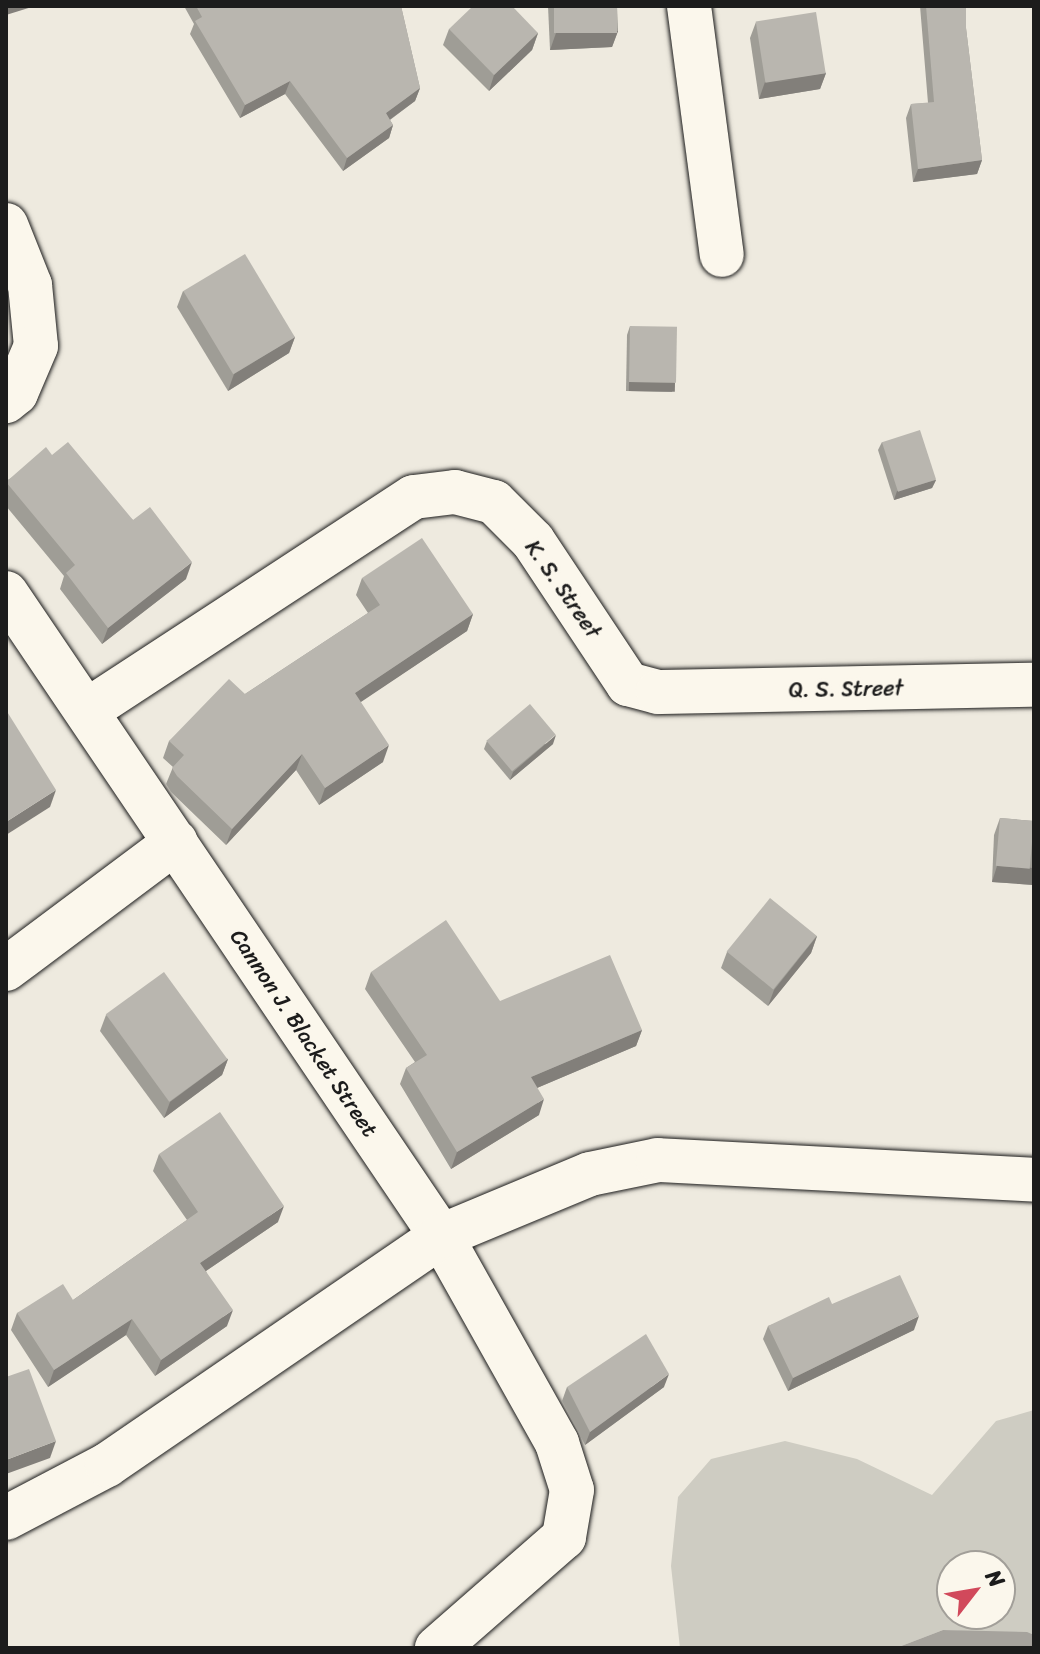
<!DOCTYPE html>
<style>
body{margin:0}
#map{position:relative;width:1040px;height:1654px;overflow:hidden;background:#eeeadf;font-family:Sriracha,sans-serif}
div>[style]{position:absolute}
.green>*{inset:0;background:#ceccc2}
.water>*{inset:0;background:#a6a39d}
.roads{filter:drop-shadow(0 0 2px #1c1c1c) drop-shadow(0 0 2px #1c1c1c)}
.minor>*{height:44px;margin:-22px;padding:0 22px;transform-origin:22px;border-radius:22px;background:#fbf7ec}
.wall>*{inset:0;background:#9f9d96}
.shaded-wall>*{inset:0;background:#827f7a;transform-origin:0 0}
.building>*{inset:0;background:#b9b6af;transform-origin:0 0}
span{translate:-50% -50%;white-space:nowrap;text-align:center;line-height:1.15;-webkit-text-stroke:6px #fbf7ec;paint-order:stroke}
.street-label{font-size:22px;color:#1c1c1c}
.frame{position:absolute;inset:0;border:8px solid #1c1c1c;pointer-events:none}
.north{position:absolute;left:936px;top:1550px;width:80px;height:80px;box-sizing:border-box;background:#fbf7ec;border:2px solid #a29f99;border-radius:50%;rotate:59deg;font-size:22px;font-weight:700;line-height:32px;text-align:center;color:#1c1c1c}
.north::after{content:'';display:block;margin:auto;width:28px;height:36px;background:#d1495b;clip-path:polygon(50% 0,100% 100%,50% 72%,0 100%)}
</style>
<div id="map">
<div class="green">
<div style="clip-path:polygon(evenodd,1034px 1410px,1034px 1635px,943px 1630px,896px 1648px,680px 1648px,671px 1566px,678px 1497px,711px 1459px,785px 1441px,857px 1459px,932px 1495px,996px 1421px,1034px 1410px,952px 1566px,1000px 1566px,1000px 1614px,952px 1614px,952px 1566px)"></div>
</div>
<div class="water">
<div style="clip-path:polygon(943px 1630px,1027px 1632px,1034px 1635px,1034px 1648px,896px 1648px)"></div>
</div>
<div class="roads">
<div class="minor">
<div style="left:689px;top:6px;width:251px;rotate:82.5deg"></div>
<div style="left:6px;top:225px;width:65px;rotate:68.2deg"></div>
<div style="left:30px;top:285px;width:61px;rotate:84.4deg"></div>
<div style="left:36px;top:346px;width:51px;rotate:113.1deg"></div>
<div style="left:16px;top:393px;width:13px;rotate:141deg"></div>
<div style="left:6px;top:593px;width:776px;rotate:55.92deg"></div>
<div style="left:441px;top:1236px;width:237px;rotate:60.7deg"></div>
<div style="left:557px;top:1443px;width:49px;rotate:72.3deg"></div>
<div style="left:572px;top:1490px;width:48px;rotate:99.7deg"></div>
<div style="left:564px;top:1537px;width:169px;rotate:138.8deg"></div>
<div style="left:88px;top:710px;width:389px;rotate:-33.2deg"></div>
<div style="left:414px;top:497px;width:41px;rotate:-7deg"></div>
<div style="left:455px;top:492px;width:40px;rotate:14.4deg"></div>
<div style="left:494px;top:502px;width:55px;rotate:45deg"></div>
<div style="left:533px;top:541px;width:172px;rotate:56.4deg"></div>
<div style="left:628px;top:684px;width:31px;rotate:15deg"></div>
<div style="left:658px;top:692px;width:376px;rotate:-1.1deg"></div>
<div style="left:6px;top:969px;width:212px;rotate:-36.8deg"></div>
<div style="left:6px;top:1518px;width:114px;rotate:-27.7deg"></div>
<div style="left:107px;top:1465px;width:405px;rotate:-34.4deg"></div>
<div style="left:441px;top:1236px;width:161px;rotate:-22.6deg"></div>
<div style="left:590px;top:1174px;width:69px;rotate:-11.6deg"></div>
<div style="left:658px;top:1160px;width:377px;rotate:3deg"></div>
</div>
</div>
<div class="wall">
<div style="clip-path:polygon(184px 6px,401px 6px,420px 88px,415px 101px,390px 120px,393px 125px,389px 138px,343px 171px,285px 94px,240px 118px,190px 34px,194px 24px)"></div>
<div style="clip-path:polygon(548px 6px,617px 6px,618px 31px,612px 47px,550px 50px)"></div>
<div style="clip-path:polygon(920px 6px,966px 6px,966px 28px,982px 160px,977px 174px,913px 182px,906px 118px,911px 104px,928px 103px)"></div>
<div style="clip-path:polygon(756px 22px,826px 73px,820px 89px,759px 99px,750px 38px)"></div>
<div style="clip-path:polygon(449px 29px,538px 33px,532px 50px,489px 91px,443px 45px)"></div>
<div style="clip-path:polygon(183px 291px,295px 337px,289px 353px,228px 391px,177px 307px)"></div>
<div style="clip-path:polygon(630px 326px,675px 383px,672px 392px,626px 391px,627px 335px)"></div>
<div style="clip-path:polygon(882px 442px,936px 480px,932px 488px,894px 500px,878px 450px)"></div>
<div style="clip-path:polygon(52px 455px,133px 520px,186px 579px,102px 644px,60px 589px,64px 576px,6px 506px,6px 481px)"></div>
<div style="clip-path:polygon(362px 578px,473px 614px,467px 631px,360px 702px,383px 762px,319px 805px,296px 770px,226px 845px,171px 792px,166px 784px,173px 767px,163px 758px,169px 741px,245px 694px,368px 613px,356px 595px)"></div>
<div style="clip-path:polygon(487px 741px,553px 744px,510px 780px,484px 749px)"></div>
<div style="clip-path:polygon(1000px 818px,1034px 821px,1034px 885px,992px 882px,994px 835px)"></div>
<div style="clip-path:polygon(817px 936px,811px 953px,768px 1006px,721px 968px,727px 952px)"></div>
<div style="clip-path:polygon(371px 972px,500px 1001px,642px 1030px,636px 1046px,537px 1088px,539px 1115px,451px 1169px,400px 1084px,406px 1068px,415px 1062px,365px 989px)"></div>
<div style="clip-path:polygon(106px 1015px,228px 1059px,222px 1075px,164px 1118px,100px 1031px)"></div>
<div style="clip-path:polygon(159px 1154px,278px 1222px,206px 1271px,227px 1326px,155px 1376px,126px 1335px,48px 1387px,11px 1330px,17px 1313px,73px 1300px,187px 1220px,153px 1171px)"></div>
<div style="clip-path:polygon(832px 1304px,914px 1330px,788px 1391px,763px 1339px,768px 1326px)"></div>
<div style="clip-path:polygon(567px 1387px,664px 1387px,585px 1445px,562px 1401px)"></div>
</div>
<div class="shaded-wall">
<div style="clip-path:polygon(6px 6px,35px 6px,6px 15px)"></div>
<div style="clip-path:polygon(618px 31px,612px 47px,550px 50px,556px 33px)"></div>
<div style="clip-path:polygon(538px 33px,532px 50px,489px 91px,494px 75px)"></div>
<div style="clip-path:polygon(826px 73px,820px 89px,759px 99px,765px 82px)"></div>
<div style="clip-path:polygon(290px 81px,285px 94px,240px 118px,245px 105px)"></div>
<div style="clip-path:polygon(420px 88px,415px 101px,381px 126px,386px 113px)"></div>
<div style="clip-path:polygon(393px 125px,389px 138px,343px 171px,347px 158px)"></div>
<div style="clip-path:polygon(982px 160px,977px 174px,913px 182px,918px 169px)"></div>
<div style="clip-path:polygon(295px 337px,289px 353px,228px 391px,234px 374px)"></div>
<div style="left:629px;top:382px;width:46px;height:9px;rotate:1deg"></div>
<div style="clip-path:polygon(936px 480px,932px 488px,894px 500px,897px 491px)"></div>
<div style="clip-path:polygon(192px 562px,186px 579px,102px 644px,108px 628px)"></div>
<div style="clip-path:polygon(473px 614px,467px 631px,349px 710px,355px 693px)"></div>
<div style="clip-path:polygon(556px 735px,553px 744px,510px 780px,513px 772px)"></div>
<div style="clip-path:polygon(389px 745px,383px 762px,319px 805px,325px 788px)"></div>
<div style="clip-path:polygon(302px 754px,296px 770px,226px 845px,232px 829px)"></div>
<div style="clip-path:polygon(56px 790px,50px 807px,6px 835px,6px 822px)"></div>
<div style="clip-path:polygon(997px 866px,1034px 868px,1034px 885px,992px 882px)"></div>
<div style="clip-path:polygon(817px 936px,811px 953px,768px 1006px,774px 990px)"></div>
<div style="clip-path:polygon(642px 1030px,636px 1046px,525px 1093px,531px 1077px)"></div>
<div style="clip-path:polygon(228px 1059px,222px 1075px,164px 1118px,170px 1102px)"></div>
<div style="clip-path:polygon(544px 1099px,539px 1115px,451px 1169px,457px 1152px)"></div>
<div style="clip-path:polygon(284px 1206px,278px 1222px,194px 1279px,200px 1263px)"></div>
<div style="clip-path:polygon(233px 1310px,227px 1326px,155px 1376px,161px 1360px)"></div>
<div style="clip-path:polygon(919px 1316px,914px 1330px,788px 1391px,793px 1378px)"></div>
<div style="clip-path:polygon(132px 1319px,126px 1335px,48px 1387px,54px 1370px)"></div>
<div style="clip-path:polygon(669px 1374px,664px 1387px,585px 1445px,590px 1432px)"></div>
<div style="clip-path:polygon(56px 1441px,50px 1458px,6px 1474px,6px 1460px)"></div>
</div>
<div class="building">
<div style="clip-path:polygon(196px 6px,401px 6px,420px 88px,386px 113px,393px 125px,347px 158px,290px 81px,245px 105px,195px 21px,202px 17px)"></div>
<div style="clip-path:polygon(473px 6px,512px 6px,538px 33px,494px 75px,449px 29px)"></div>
<div style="left:554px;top:6px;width:63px;height:27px"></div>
<div style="clip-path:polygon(926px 6px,966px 6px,966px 28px,982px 160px,918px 169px,911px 104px,934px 102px)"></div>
<div style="left:816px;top:12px;width:62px;height:61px;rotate:81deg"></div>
<div style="left:245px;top:254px;width:97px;height:72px;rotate:59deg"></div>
<div style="left:630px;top:326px;width:47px;height:56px;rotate:1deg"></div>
<div style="left:920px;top:430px;width:52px;height:40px;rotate:72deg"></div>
<div style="clip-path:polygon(68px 442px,133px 520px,150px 507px,192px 562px,108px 628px,66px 573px,75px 565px,6px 482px,46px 447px,52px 455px)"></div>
<div style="clip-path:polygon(422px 538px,473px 614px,355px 693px,389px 745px,325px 788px,302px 754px,232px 829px,177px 776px,172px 768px,184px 755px,169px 741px,229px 679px,245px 694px,380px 605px,362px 578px)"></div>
<div style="left:530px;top:704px;width:40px;height:57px;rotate:50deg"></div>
<div style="clip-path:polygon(6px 710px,56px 790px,6px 822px)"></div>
<div style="left:1000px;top:818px;width:34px;height:48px;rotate:5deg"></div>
<div style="left:770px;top:898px;width:60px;height:69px;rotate:39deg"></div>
<div style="clip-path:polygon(446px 920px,500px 1001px,610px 955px,642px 1030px,531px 1077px,544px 1099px,457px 1152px,406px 1068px,427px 1055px,371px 972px)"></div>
<div style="left:164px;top:972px;width:108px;height:72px;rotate:54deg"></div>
<div style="clip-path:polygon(220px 1112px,284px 1206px,200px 1263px,233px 1310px,161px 1360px,132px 1319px,54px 1370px,17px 1313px,63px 1284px,73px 1300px,198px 1212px,159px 1154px)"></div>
<div style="clip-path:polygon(900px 1275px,919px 1316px,793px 1378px,768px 1326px,829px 1297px,832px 1304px)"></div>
<div style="clip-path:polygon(646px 1334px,669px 1374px,590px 1432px,567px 1387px)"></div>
<div style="clip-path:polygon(29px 1369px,56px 1441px,6px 1460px,6px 1377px)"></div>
</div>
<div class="street-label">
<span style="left:563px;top:589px;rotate:55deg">K. S. Street</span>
<span style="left:846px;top:689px;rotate:-1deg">Q. S. Street</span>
<span style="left:304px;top:1033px;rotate:56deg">Cannon J. Blacket Street</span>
</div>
<div class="frame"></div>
<div class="north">N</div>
</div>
